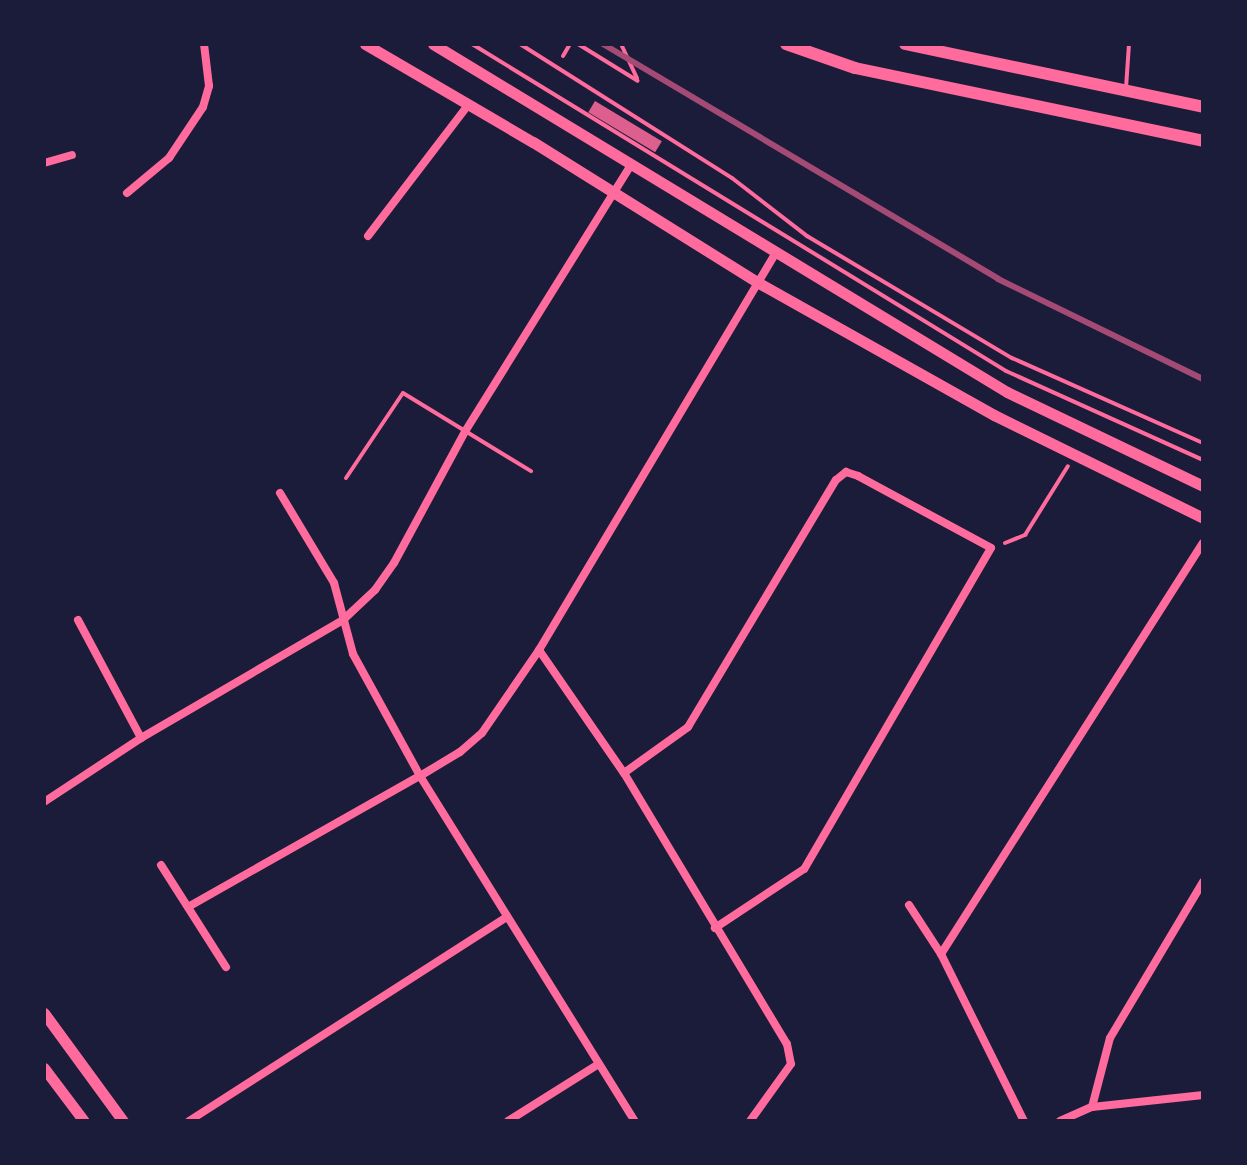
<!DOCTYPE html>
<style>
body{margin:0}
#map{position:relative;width:1247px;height:1165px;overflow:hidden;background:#1b1b3a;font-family:"DejaVu Sans",sans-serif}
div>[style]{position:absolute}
.building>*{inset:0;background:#dd5f8e;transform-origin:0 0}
.path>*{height:4px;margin:-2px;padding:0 2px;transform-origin:2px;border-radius:2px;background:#ff6b9d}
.service>*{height:4px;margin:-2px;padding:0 2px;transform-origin:2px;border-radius:2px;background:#ff6b9d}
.minor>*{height:8px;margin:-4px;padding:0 4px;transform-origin:4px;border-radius:4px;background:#ff6b9d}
.tertiary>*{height:11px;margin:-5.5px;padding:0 5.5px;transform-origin:5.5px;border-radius:5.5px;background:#ff6b9d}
.secondary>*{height:12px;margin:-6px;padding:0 6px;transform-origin:6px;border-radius:6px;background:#ff6b9d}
.rail>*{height:6px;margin:-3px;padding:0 3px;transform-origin:3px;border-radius:3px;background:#a44b75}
span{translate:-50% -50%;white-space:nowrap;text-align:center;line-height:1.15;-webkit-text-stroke:6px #1b1b3a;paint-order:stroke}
.frame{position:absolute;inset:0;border:46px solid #1b1b3a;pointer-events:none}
</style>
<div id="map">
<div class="building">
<div style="left:595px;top:101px;width:78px;height:13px;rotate:31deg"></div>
</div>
<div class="path">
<div style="left:578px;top:44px;width:70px;rotate:31.7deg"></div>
<div style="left:621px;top:44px;width:38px;rotate:65deg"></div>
<div style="left:563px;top:56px;width:14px;rotate:-60deg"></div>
<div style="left:1005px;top:543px;width:22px;rotate:-22deg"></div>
<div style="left:1025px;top:535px;width:81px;rotate:-58.1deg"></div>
</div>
<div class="service">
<div style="left:472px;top:44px;width:626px;rotate:31.48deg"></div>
<div style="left:1006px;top:371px;width:216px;rotate:24.3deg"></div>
<div style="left:520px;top:44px;width:251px;rotate:32.3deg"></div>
<div style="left:732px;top:178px;width:95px;rotate:37.7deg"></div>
<div style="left:807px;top:236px;width:239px;rotate:30.8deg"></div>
<div style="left:1012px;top:358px;width:209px;rotate:24deg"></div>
<div style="left:1126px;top:88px;width:44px;rotate:-86.1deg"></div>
<div style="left:346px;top:478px;width:102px;rotate:-56.2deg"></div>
<div style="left:403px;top:393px;width:150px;rotate:31.4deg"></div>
</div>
<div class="minor">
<div style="left:44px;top:163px;width:29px;rotate:-16deg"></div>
<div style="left:127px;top:193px;width:55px;rotate:-39.8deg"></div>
<div style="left:169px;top:158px;width:61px;rotate:-56.3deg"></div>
<div style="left:203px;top:107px;width:22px;rotate:-74deg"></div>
<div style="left:209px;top:86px;width:42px;rotate:-96.8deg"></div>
<div style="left:368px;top:236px;width:165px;rotate:-52.6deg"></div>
<div style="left:280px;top:493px;width:105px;rotate:59deg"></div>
<div style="left:334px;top:583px;width:73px;rotate:75deg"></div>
<div style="left:353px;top:654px;width:139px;rotate:61.2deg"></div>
<div style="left:420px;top:776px;width:407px;rotate:58.1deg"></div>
<div style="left:78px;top:620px;width:134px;rotate:61.9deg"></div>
<div style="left:539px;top:650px;width:150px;rotate:55.4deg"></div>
<div style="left:624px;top:773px;width:316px;rotate:59deg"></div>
<div style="left:787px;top:1044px;width:20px;rotate:79deg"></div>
<div style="left:791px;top:1064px;width:70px;rotate:125.7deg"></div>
<div style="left:624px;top:773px;width:79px;rotate:-35.7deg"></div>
<div style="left:688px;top:727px;width:288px;rotate:-59.1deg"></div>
<div style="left:836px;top:480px;width:13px;rotate:-39deg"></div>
<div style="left:846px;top:472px;width:13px;rotate:18deg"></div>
<div style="left:858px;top:476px;width:151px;rotate:28.4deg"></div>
<div style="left:991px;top:548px;width:371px;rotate:120.2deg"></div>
<div style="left:804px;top:869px;width:107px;rotate:146.5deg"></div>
<div style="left:44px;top:802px;width:116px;rotate:-33.4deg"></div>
<div style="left:141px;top:738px;width:234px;rotate:-30.3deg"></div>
<div style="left:343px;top:620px;width:44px;rotate:-43.2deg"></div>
<div style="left:375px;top:590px;width:33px;rotate:-55deg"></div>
<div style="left:394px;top:563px;width:151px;rotate:-61.6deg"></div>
<div style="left:466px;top:430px;width:312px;rotate:-58.1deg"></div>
<div style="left:161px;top:865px;width:121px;rotate:57.5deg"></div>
<div style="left:909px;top:905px;width:59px;rotate:56.9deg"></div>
<div style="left:941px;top:954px;width:186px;rotate:63.6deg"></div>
<div style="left:188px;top:907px;width:266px;rotate:-29.5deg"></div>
<div style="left:420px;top:776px;width:47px;rotate:-31deg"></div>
<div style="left:460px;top:752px;width:29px;rotate:-41deg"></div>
<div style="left:482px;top:733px;width:101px;rotate:-55.5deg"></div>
<div style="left:539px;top:650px;width:462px;rotate:-59.2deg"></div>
<div style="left:941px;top:954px;width:487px;rotate:-57.5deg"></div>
<div style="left:1092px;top:1107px;width:71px;rotate:-75.4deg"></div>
<div style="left:1110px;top:1038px;width:182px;rotate:-59.2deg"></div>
<div style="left:189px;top:1121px;width:376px;rotate:-32.7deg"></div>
<div style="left:508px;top:1121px;width:105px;rotate:-32.2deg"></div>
<div style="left:1060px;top:1121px;width:35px;rotate:-24deg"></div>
<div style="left:1092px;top:1107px;width:112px;rotate:-6.2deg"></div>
</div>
<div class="tertiary">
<div style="left:365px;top:44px;width:194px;rotate:30.3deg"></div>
<div style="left:533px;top:142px;width:264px;rotate:32deg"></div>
<div style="left:757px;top:282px;width:272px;rotate:29.3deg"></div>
<div style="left:994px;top:415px;width:233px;rotate:26.2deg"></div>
<div style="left:433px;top:44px;width:671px;rotate:31.23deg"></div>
<div style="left:1007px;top:392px;width:217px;rotate:25.6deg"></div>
<div style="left:44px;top:1013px;width:134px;rotate:53.8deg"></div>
<div style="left:44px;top:1068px;width:66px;rotate:53deg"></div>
</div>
<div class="secondary">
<div style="left:786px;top:44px;width:73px;rotate:19.2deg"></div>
<div style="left:855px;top:68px;width:356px;rotate:11.8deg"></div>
<div style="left:905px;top:44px;width:305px;rotate:11.9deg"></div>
</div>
<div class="rail">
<div style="left:603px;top:44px;width:460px;rotate:30.7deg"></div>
<div style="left:998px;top:279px;width:228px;rotate:26deg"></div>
</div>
<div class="frame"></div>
</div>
